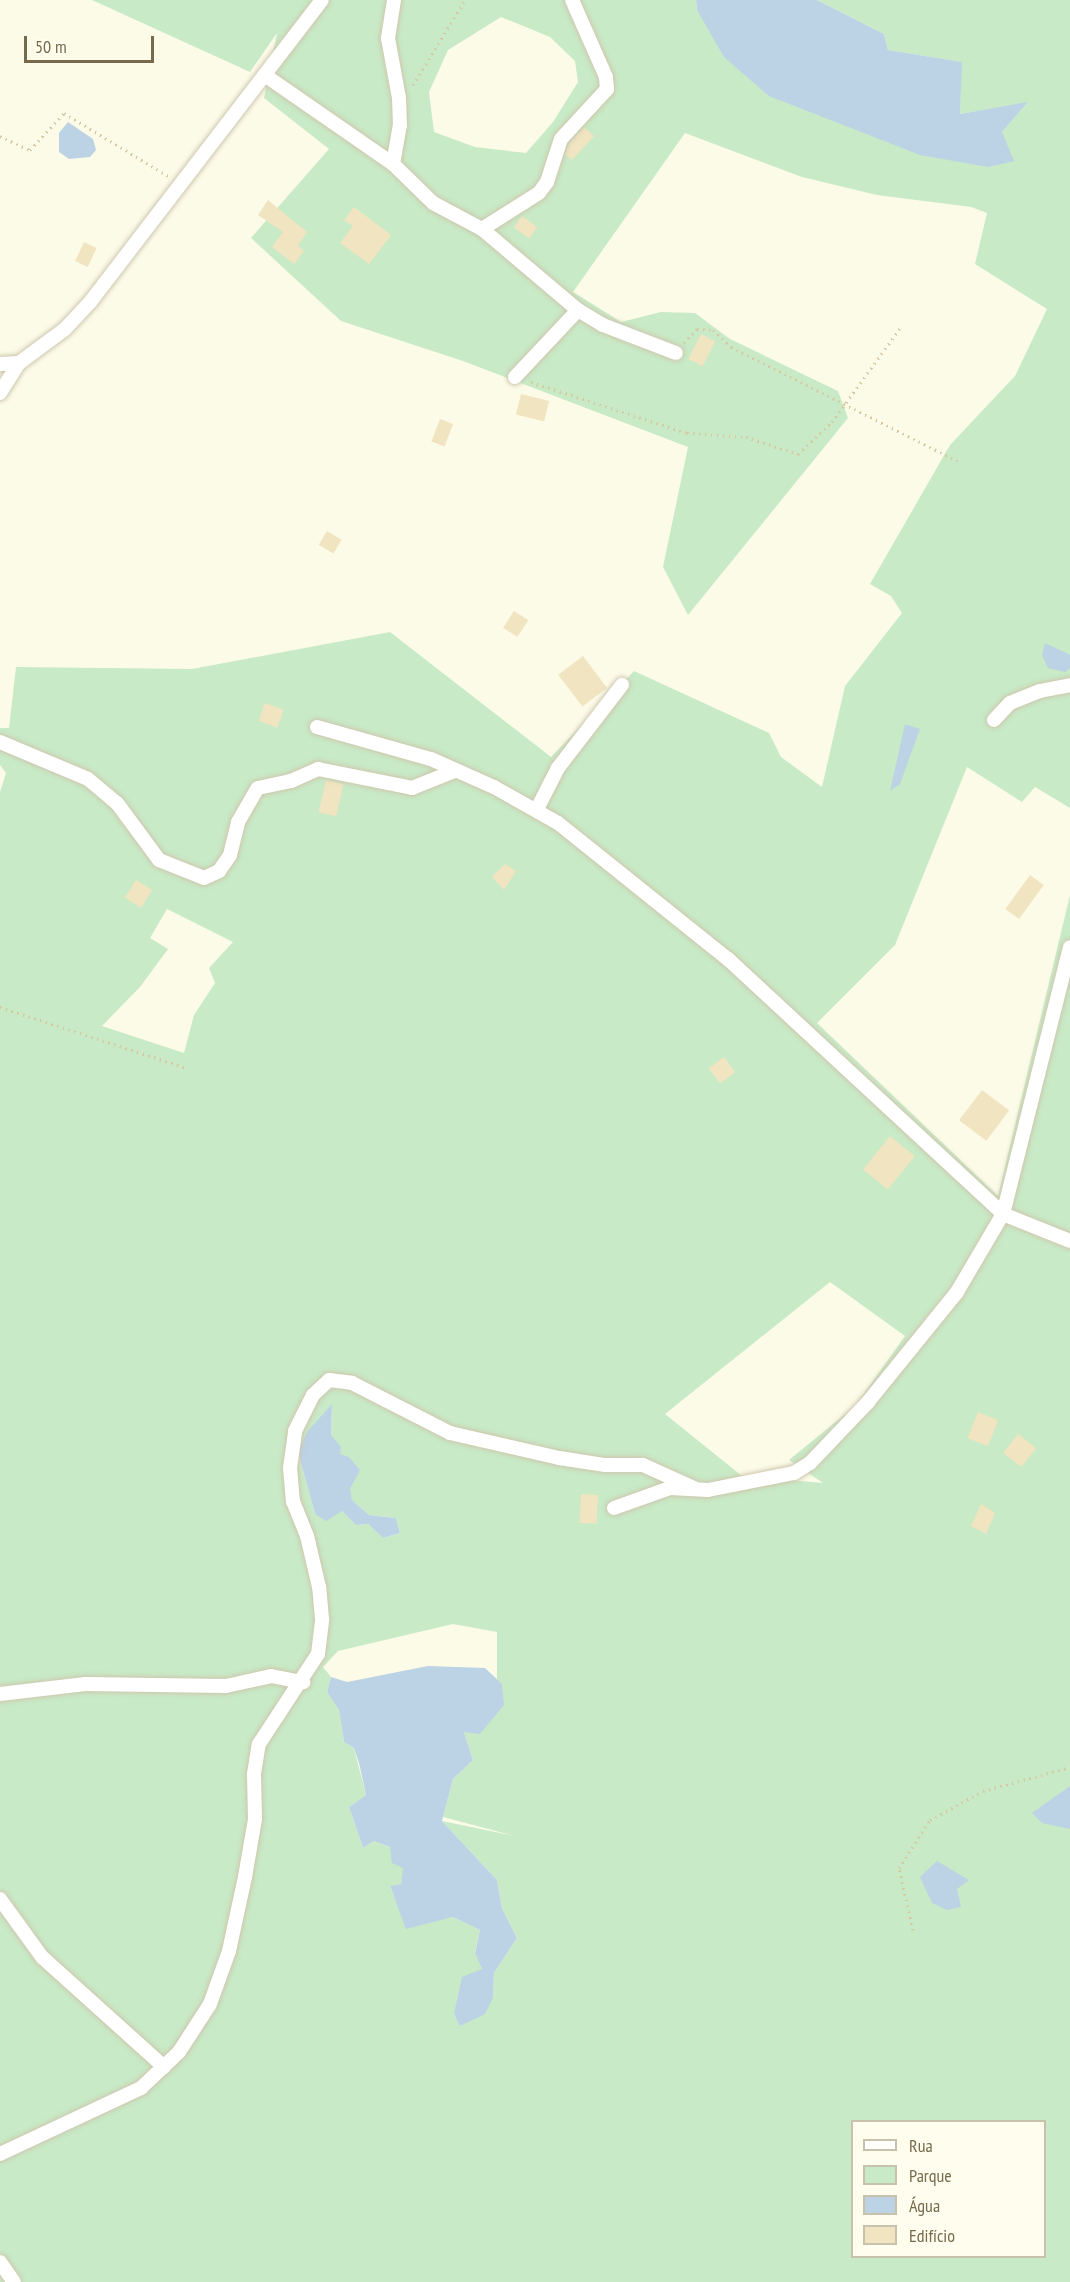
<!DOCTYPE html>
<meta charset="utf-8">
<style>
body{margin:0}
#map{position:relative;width:1070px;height:2282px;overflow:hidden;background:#fcfbe8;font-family:"PT Sans Narrow",sans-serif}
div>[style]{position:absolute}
.green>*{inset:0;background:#c8eac6}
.water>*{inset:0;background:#bcd2e5}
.building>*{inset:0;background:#f1e4c0;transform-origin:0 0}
.path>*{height:3px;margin-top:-1.5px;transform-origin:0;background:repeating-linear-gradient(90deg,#d6c8a2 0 1.5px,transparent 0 6px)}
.roads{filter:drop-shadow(0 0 2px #cec7ae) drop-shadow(0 0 2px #cec7ae)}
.minor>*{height:14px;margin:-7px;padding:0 7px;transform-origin:7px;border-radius:7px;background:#fff}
span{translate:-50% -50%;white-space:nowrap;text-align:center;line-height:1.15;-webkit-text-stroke:5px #fffeee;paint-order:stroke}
.legend{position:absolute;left:851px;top:2120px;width:195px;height:138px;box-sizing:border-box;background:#fffeee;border:2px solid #c8c2ad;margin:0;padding:8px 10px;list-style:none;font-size:18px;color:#76694c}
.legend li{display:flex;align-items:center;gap:12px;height:30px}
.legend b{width:30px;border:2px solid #c8c2ad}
.scale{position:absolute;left:24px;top:36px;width:130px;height:27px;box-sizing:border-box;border:3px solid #76694c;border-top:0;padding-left:8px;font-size:18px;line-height:21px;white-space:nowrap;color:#76694c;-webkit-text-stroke:4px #fffeee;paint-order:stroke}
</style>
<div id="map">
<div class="green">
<div style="clip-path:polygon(evenodd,92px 0,696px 0,697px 10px,1002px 132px,1027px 103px,960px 114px,961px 62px,888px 50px,884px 34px,817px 0,1070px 0,1070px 808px,1035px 787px,1022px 802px,967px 767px,895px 945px,817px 1023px,998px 1196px,1070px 895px,1070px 2282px,0 2282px,0 792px,6px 773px,0 765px,0 728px,9px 728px,16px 667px,192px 669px,390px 632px,551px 757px,634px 671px,769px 733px,781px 757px,822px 787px,845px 686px,902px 613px,891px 596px,870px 584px,950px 445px,1015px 376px,1047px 309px,975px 264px,987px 213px,971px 207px,877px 195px,802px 177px,685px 133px,573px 292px,621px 322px,661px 312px,695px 313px,730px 339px,838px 391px,848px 418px,688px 615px,663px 567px,688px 447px,463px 361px,341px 321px,251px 238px,329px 149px,264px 98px,277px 33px,250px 72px,92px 0,501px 17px,550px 37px,575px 61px,578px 82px,553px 122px,526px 153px,475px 147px,434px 132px,429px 92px,448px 50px,501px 17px,92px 0,167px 909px,233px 942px,209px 968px,215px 983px,194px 1015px,184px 1053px,102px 1026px,140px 987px,168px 949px,150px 938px,167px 909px,92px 0,830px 1282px,905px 1336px,855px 1406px,789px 1460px,823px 1483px,742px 1476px,665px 1414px,830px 1282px,92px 0,332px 1404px,331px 1435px,352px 1500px,369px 1515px,396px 1518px,400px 1533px,383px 1538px,368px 1524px,356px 1525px,342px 1511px,315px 1514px,298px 1452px,332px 1404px,92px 0,453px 1624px,497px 1632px,497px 1679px,502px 1685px,464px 1732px,473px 1760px,453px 1779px,443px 1817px,515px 1836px,442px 1821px,497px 1880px,502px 1908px,517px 1938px,494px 1973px,493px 1998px,461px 2026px,454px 2014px,482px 1969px,475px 1952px,480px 1930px,453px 1917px,407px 1928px,390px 1887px,401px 1884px,404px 1868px,390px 1847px,374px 1841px,363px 1848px,349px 1807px,366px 1795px,354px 1748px,344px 1742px,339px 1710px,327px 1692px,331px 1677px,323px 1667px,338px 1651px,453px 1624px,92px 0,852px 2122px,1044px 2122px,1044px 2256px,852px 2256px,852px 2122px)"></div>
</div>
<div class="water">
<div style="clip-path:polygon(696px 0,817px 0,884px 34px,888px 50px,962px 62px,960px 114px,1028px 102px,1002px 132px,1014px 161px,988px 167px,920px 155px,769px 96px,724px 57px,697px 10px)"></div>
<div style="clip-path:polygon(68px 122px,93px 139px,96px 150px,90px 157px,69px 159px,59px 152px,59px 133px)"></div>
<div style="clip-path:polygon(1045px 643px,1070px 655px,1070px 668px,1065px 672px,1048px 668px,1042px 655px)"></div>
<div style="clip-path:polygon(905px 724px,920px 729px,900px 784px,890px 791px)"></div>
<div style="clip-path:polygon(332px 1404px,331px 1435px,341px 1447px,340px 1454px,349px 1457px,360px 1470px,350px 1489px,352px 1500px,369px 1515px,396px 1518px,400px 1533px,383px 1538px,368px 1524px,356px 1525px,342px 1511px,326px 1521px,315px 1514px,298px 1452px,307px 1432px)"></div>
<div style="clip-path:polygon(428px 1666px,485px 1668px,502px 1684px,504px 1705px,480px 1734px,464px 1732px,473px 1760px,453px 1779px,442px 1821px,497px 1880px,502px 1908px,517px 1938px,494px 1973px,493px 1998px,485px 2014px,460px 2026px,454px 2014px,462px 1977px,482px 1969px,475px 1953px,480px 1930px,453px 1917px,406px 1929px,390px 1886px,401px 1884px,403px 1868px,392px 1863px,390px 1847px,374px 1841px,363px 1848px,349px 1807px,366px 1795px,359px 1763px,354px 1748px,344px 1742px,339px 1710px,327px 1692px,331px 1677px,347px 1682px)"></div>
<div style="clip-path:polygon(1070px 1786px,1070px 1829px,1042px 1823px,1032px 1813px)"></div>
<div style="clip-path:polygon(937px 1861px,969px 1880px,957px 1889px,961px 1907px,947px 1910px,932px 1903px,920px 1877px)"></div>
</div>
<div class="building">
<div style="clip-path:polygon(584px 127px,594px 136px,572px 160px,565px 154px,569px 144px)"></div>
<div style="clip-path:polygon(268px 200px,307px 232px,298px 246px,304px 251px,294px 264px,272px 247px,283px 232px,258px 215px)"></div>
<div style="clip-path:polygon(354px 207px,391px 235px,369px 264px,340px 243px,353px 226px,344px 220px)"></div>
<div style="left:522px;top:216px;width:19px;height:14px;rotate:36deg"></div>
<div style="left:84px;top:242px;width:14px;height:21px;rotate:25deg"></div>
<div style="left:701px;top:334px;width:16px;height:28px;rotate:27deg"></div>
<div style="left:521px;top:394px;width:29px;height:21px;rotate:14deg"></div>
<div style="left:440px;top:419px;width:14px;height:24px;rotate:21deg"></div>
<div style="left:327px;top:531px;width:17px;height:16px;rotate:31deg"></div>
<div style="left:514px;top:611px;width:17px;height:20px;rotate:33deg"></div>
<div style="left:583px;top:656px;width:40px;height:31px;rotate:53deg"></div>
<div style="left:265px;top:703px;width:20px;height:19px;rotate:20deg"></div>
<div style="left:326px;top:780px;width:18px;height:33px;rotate:13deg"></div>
<div style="clip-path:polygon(505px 864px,516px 871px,504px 890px,492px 877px)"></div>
<div style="left:1030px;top:875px;width:17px;height:42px;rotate:36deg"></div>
<div style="left:136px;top:880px;width:19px;height:21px;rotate:32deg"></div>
<div style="left:724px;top:1057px;width:19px;height:19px;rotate:54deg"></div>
<div style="left:982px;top:1090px;width:34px;height:38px;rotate:37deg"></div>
<div style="left:890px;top:1136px;width:32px;height:43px;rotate:39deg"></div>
<div style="left:978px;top:1412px;width:22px;height:28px;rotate:22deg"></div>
<div style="left:1018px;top:1434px;width:23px;height:24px;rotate:38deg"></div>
<div style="left:581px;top:1494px;width:17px;height:29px;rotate:3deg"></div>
<div style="clip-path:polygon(981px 1504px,995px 1513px,986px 1534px,971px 1526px)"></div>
</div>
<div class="path">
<div style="left:413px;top:85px;width:100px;rotate:-58.5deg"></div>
<div style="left:0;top:136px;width:33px;rotate:25deg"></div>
<div style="left:30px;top:150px;width:50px;rotate:-47.4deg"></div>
<div style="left:64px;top:113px;width:122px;rotate:31.2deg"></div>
<div style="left:684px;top:343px;width:19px;rotate:-47deg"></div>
<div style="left:697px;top:329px;width:16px;rotate:4deg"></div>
<div style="left:713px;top:330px;width:25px;rotate:43deg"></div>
<div style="left:731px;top:347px;width:256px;rotate:26.7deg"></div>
<div style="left:531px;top:382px;width:164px;rotate:18.1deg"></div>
<div style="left:687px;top:433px;width:59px;rotate:3.9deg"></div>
<div style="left:746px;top:437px;width:55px;rotate:18.1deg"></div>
<div style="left:798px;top:454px;width:47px;rotate:-43.3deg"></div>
<div style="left:832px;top:422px;width:116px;rotate:-54.1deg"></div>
<div style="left:0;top:1007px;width:194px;rotate:18.1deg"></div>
<div style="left:913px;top:1930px;width:64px;rotate:-102.7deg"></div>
<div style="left:899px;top:1868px;width:57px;rotate:-57.1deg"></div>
<div style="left:930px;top:1820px;width:60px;rotate:-28.7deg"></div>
<div style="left:983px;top:1791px;width:90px;rotate:-15.4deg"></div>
</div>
<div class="roads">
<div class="minor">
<div style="left:266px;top:76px;width:155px;rotate:34.7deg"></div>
<div style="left:393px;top:164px;width:56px;rotate:44.3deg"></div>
<div style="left:433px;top:203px;width:55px;rotate:28deg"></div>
<div style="left:482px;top:229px;width:126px;rotate:40.2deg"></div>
<div style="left:578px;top:310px;width:92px;rotate:133.2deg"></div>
<div style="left:393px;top:164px;width:39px;rotate:-80deg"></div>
<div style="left:400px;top:126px;width:28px;rotate:-92deg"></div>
<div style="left:399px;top:98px;width:61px;rotate:-100.4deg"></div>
<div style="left:388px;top:38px;width:38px;rotate:-81deg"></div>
<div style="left:482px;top:229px;width:67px;rotate:-32.3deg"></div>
<div style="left:539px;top:193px;width:14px;rotate:-54deg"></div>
<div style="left:547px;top:182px;width:45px;rotate:-72deg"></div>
<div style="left:561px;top:139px;width:68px;rotate:-47.4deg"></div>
<div style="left:607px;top:89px;width:12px;rotate:-95deg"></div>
<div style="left:606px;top:77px;width:84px;rotate:-113.8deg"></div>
<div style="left:578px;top:310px;width:29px;rotate:31deg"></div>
<div style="left:603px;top:325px;width:78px;rotate:21deg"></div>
<div style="left:0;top:364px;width:19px;rotate:-3deg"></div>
<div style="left:0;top:393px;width:36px;rotate:-58deg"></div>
<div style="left:19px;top:363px;width:57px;rotate:-36.5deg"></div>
<div style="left:65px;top:329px;width:38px;rotate:-47deg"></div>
<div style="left:91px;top:301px;width:379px;rotate:-52.5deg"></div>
<div style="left:994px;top:720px;width:23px;rotate:-47deg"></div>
<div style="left:1010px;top:703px;width:32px;rotate:-22deg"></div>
<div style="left:1040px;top:691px;width:31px;rotate:-11deg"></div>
<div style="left:317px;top:727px;width:118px;rotate:15.7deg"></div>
<div style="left:431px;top:759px;width:69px;rotate:24deg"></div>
<div style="left:494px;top:787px;width:73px;rotate:29.4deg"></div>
<div style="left:558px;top:823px;width:218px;rotate:38.7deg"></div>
<div style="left:728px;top:959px;width:375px;rotate:42.8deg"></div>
<div style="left:1003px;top:1214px;width:72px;rotate:21.9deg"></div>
<div style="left:0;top:742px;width:95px;rotate:22.8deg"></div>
<div style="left:88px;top:779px;width:38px;rotate:40deg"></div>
<div style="left:117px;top:803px;width:71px;rotate:53.6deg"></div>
<div style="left:159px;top:860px;width:48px;rotate:21.8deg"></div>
<div style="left:204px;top:878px;width:17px;rotate:-25deg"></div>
<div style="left:219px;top:871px;width:19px;rotate:-55deg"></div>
<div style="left:230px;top:855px;width:34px;rotate:-76deg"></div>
<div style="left:238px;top:822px;width:39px;rotate:-60deg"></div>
<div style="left:258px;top:788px;width:34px;rotate:-12deg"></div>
<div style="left:291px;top:781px;width:30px;rotate:-24deg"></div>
<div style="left:318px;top:769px;width:96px;rotate:11.4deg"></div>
<div style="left:412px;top:788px;width:45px;rotate:-22deg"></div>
<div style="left:537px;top:809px;width:46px;rotate:-62.9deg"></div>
<div style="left:558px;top:768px;width:105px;rotate:-52.4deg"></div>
<div style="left:614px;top:1508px;width:59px;rotate:-19.7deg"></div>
<div style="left:670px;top:1488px;width:38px;rotate:3deg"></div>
<div style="left:708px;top:1490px;width:88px;rotate:-11.2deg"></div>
<div style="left:794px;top:1473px;width:19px;rotate:-32deg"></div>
<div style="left:810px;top:1463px;width:84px;rotate:-46.4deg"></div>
<div style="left:868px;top:1402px;width:141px;rotate:-51deg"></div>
<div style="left:957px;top:1292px;width:91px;rotate:-59.5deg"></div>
<div style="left:1003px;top:1214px;width:275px;rotate:-75.9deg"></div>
<div style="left:0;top:1694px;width:86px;rotate:-6.7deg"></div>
<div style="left:85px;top:1684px;width:141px;rotate:0.8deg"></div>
<div style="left:226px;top:1686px;width:46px;rotate:-12.5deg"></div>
<div style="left:271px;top:1676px;width:33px;rotate:11deg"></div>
<div style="left:0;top:1899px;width:72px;rotate:54.1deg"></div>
<div style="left:42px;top:1957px;width:164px;rotate:42deg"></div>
<div style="left:0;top:2154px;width:156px;rotate:-25.1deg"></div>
<div style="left:141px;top:2088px;width:52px;rotate:-43.5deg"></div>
<div style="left:179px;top:2052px;width:57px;rotate:-57.1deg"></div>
<div style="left:210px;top:2004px;width:56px;rotate:-70.3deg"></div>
<div style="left:229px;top:1951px;width:76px;rotate:-77.8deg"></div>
<div style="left:245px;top:1877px;width:59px;rotate:-80.2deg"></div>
<div style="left:255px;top:1819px;width:45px;rotate:-91.3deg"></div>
<div style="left:254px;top:1774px;width:30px;rotate:-81deg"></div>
<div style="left:259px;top:1744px;width:108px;rotate:-56.8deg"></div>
<div style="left:318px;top:1654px;width:35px;rotate:-83deg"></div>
<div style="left:322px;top:1619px;width:32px;rotate:-95deg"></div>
<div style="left:319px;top:1587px;width:52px;rotate:-103.2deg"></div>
<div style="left:307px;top:1536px;width:37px;rotate:-112deg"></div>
<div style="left:293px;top:1502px;width:34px;rotate:-95deg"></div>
<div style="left:290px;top:1468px;width:37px;rotate:-82deg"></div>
<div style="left:295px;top:1431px;width:40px;rotate:-63.4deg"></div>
<div style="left:313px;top:1395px;width:22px;rotate:-43deg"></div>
<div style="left:329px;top:1380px;width:23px;rotate:7deg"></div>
<div style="left:352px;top:1383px;width:110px;rotate:27deg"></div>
<div style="left:450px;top:1433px;width:112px;rotate:12.9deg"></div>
<div style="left:559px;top:1458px;width:47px;rotate:8.7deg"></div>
<div style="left:605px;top:1465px;width:38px"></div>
<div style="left:643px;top:1465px;width:56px;rotate:24.3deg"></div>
<div style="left:0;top:2262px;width:24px;rotate:55deg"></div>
</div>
</div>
<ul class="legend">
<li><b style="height:8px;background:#fff"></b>Rua</li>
<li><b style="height:16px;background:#c8eac6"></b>Parque</li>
<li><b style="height:16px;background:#bcd2e5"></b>Água</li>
<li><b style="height:16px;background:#f1e4c0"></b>Edifício</li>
</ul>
<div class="scale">50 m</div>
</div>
